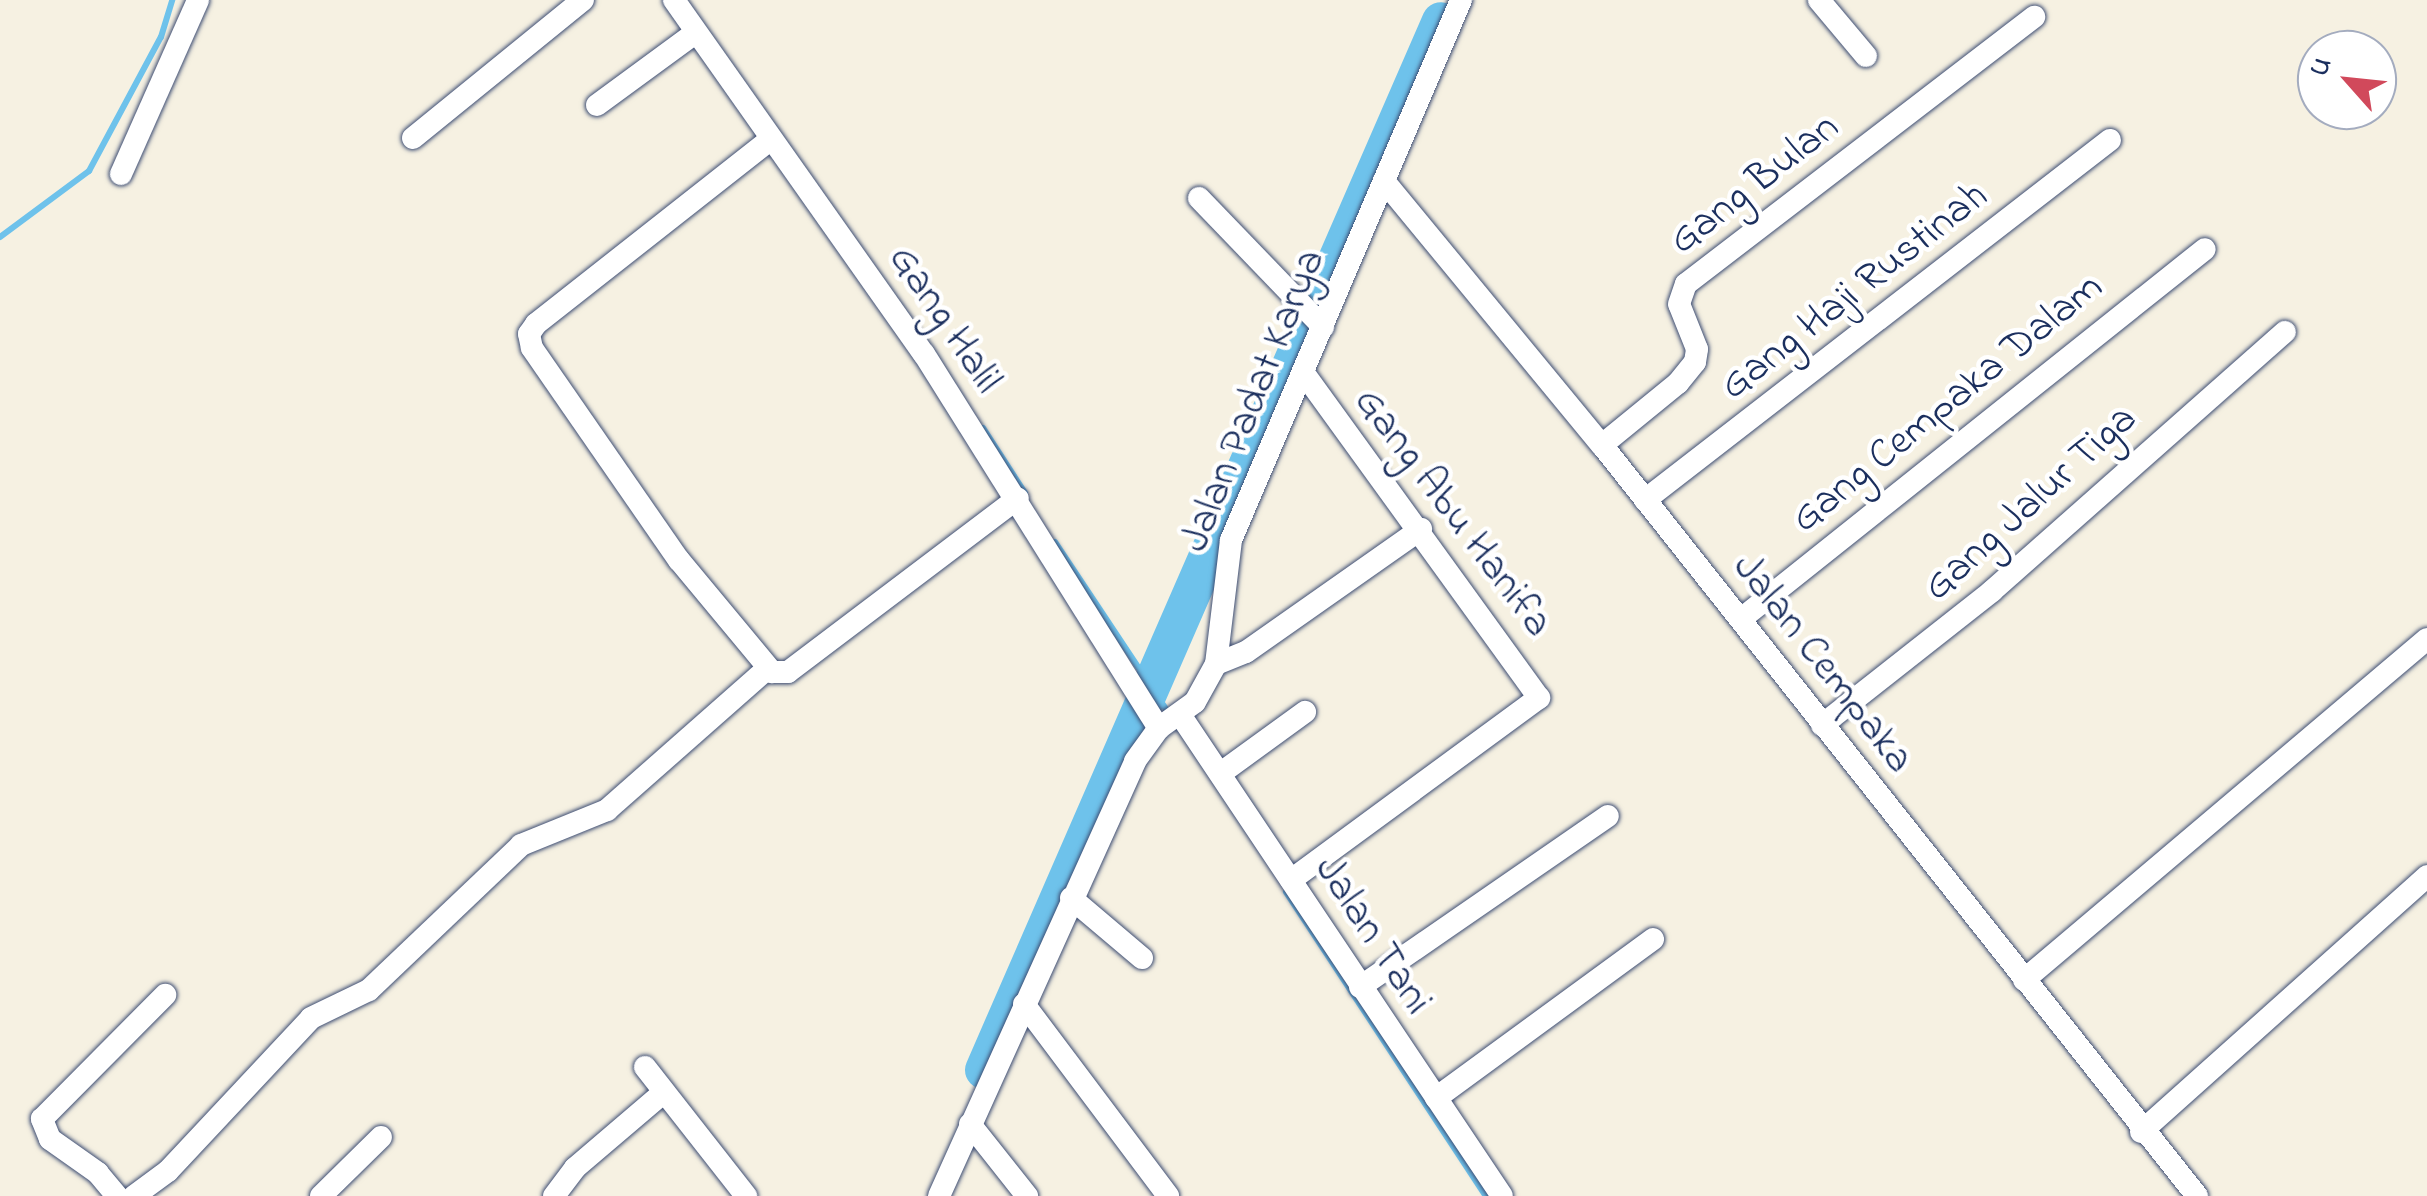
<!DOCTYPE html>
<style>
body{margin:0}
#map{position:relative;width:2427px;height:1196px;overflow:hidden;background:#f6f1e2;font-family:"Indie Flower",sans-serif}
div>[style]{position:absolute}
.stream>*{height:6px;margin:-3px;padding:0 3px;transform-origin:3px;border-radius:3px;background:#6ec2eb}
.river>*{height:38px;margin:-19px;padding:0 19px;transform-origin:19px;border-radius:19px;background:#6ec2eb}
.roads{filter:drop-shadow(0 0 2px #3c4c72) drop-shadow(0 0 2px #3c4c72)}
.minor>*{height:22px;margin:-11px;padding:0 11px;transform-origin:11px;border-radius:11px;background:#fff}
span{translate:-50% -50%;white-space:nowrap;text-align:center;line-height:1.15;-webkit-text-stroke:9px #fff;paint-order:stroke}
.street-label{font-size:42px;color:#1b2f5e}
.north{position:absolute;left:2297px;top:30px;width:100px;height:100px;box-sizing:border-box;background:#fff;border:2px solid #a4acbf;border-radius:50%;rotate:297deg;font-size:28px;font-weight:700;line-height:40px;text-align:center;color:#1b2f5e}
.north::after{content:'';display:block;margin:auto;width:35px;height:45px;background:#d1495b;clip-path:polygon(50% 0,100% 100%,50% 72%,0 100%)}
</style>
<div id="map">
<div class="stream">
<div style="left:0;top:237px;width:111px;rotate:-36.6deg"></div>
<div style="left:89px;top:171px;width:152px;rotate:-61.8deg"></div>
<div style="left:161px;top:37px;width:39px;rotate:-73deg"></div>
<div style="left:983px;top:428px;width:77px;rotate:57.1deg"></div>
<div style="left:1055px;top:542px;width:208px;rotate:56.4deg"></div>
<div style="left:1286px;top:892px;width:364px;rotate:56.7deg"></div>
</div>
<div class="river">
<div style="left:984px;top:1070px;width:1144px;rotate:-66.46deg"></div>
</div>
<div class="roads">
<div class="minor">
<div style="left:674px;top:0;width:433px;rotate:54.8deg"></div>
<div style="left:924px;top:354px;width:442px;rotate:57.9deg"></div>
<div style="left:1819px;top:0;width:73px;rotate:50deg"></div>
<div style="left:597px;top:105px;width:122px;rotate:-36.3deg"></div>
<div style="left:413px;top:138px;width:219px;rotate:-39.1deg"></div>
<div style="left:771px;top:139px;width:299px;rotate:141.8deg"></div>
<div style="left:536px;top:324px;width:12px;rotate:125deg"></div>
<div style="left:529px;top:334px;width:14px;rotate:78deg"></div>
<div style="left:532px;top:348px;width:258px;rotate:55.3deg"></div>
<div style="left:679px;top:560px;width:146px;rotate:50.3deg"></div>
<div style="left:772px;top:672px;width:16px"></div>
<div style="left:788px;top:672px;width:288px;rotate:-37.1deg"></div>
<div style="left:121px;top:174px;width:190px;rotate:-66.1deg"></div>
<div style="left:1384px;top:181px;width:342px;rotate:50.5deg"></div>
<div style="left:1602px;top:445px;width:958px;rotate:51.61deg"></div>
<div style="left:1199px;top:198px;width:179px;rotate:46.1deg"></div>
<div style="left:1602px;top:445px;width:98px;rotate:-39.2deg"></div>
<div style="left:1678px;top:383px;width:27px;rotate:-51deg"></div>
<div style="left:1695px;top:362px;width:13px;rotate:-81deg"></div>
<div style="left:1697px;top:349px;width:48px;rotate:-111.8deg"></div>
<div style="left:1679px;top:304px;width:21px;rotate:-71deg"></div>
<div style="left:1686px;top:284px;width:439px;rotate:-37.5deg"></div>
<div style="left:1645px;top:500px;width:588px;rotate:-37.75deg"></div>
<div style="left:1741px;top:619px;width:593px;rotate:-38.57deg"></div>
<div style="left:1216px;top:664px;width:32px;rotate:-22deg"></div>
<div style="left:1246px;top:652px;width:214px;rotate:-35.1deg"></div>
<div style="left:1181px;top:716px;width:577px;rotate:56.23deg"></div>
<div style="left:1822px;top:725px;width:216px;rotate:-38.2deg"></div>
<div style="left:1992px;top:591px;width:391px;rotate:-41.5deg"></div>
<div style="left:1221px;top:773px;width:104px;rotate:-36deg"></div>
<div style="left:1291px;top:880px;width:308px;rotate:-36.3deg"></div>
<div style="left:1539px;top:698px;width:402px;rotate:-125.9deg"></div>
<div style="left:1071px;top:898px;width:93px;rotate:40.2deg"></div>
<div style="left:2024px;top:980px;width:528px;rotate:-40.24deg"></div>
<div style="left:1360px;top:987px;width:301px;rotate:-34.6deg"></div>
<div style="left:1024px;top:1004px;width:240px;rotate:53.1deg"></div>
<div style="left:645px;top:1067px;width:164px;rotate:51.9deg"></div>
<div style="left:1436px;top:1098px;width:269px;rotate:-36.2deg"></div>
<div style="left:970px;top:1124px;width:92px;rotate:51.6deg"></div>
<div style="left:2141px;top:1132px;width:384px;rotate:-41.8deg"></div>
<div style="left:117px;top:1196px;width:30px;rotate:-130deg"></div>
<div style="left:98px;top:1173px;width:59px;rotate:-144.7deg"></div>
<div style="left:50px;top:1139px;width:22px;rotate:-112deg"></div>
<div style="left:42px;top:1119px;width:175px;rotate:-45.2deg"></div>
<div style="left:134px;top:1196px;width:42px;rotate:-36.3deg"></div>
<div style="left:168px;top:1171px;width:209px;rotate:-46.9deg"></div>
<div style="left:311px;top:1018px;width:64px;rotate:-25.8deg"></div>
<div style="left:369px;top:990px;width:210px;rotate:-43.6deg"></div>
<div style="left:521px;top:845px;width:93px;rotate:-22.1deg"></div>
<div style="left:607px;top:810px;width:212px;rotate:-41.4deg"></div>
<div style="left:321px;top:1196px;width:84px;rotate:-44.5deg"></div>
<div style="left:554px;top:1196px;width:35px;rotate:-53deg"></div>
<div style="left:575px;top:1168px;width:117px;rotate:-40.5deg"></div>
<div style="left:939px;top:1196px;width:477px;rotate:-65.7deg"></div>
<div style="left:1135px;top:761px;width:41px;rotate:-54deg"></div>
<div style="left:1159px;top:728px;width:44px;rotate:-35.8deg"></div>
<div style="left:1195px;top:702px;width:43px;rotate:-61.1deg"></div>
<div style="left:1216px;top:664px;width:125px;rotate:-83.1deg"></div>
<div style="left:1231px;top:540px;width:587px;rotate:-66.93deg"></div>
</div>
</div>
<div class="street-label">
<span style="left:1755px;top:185px;rotate:-38deg">Gang Bulan</span>
<span style="left:1855px;top:292px;rotate:-38deg">Gang Haji Rustinah</span>
<span style="left:944px;top:320px;rotate:56deg">Gang Halil</span>
<span style="left:1254px;top:401px;rotate:-68deg">Jalan Padat Karya</span>
<span style="left:1948px;top:404px;rotate:-39deg">Gang Cempaka Dalam</span>
<span style="left:2031px;top:504px;rotate:-42deg">Gang Jalur Tiga</span>
<span style="left:1452px;top:513px;rotate:53deg">Gang Abu Hanifa</span>
<span style="left:1822px;top:664px;rotate:52deg">Jalan Cempaka</span>
<span style="left:1372px;top:936px;rotate:57deg">Jalan Tani</span>
</div>
<div class="north">U</div>
</div>
